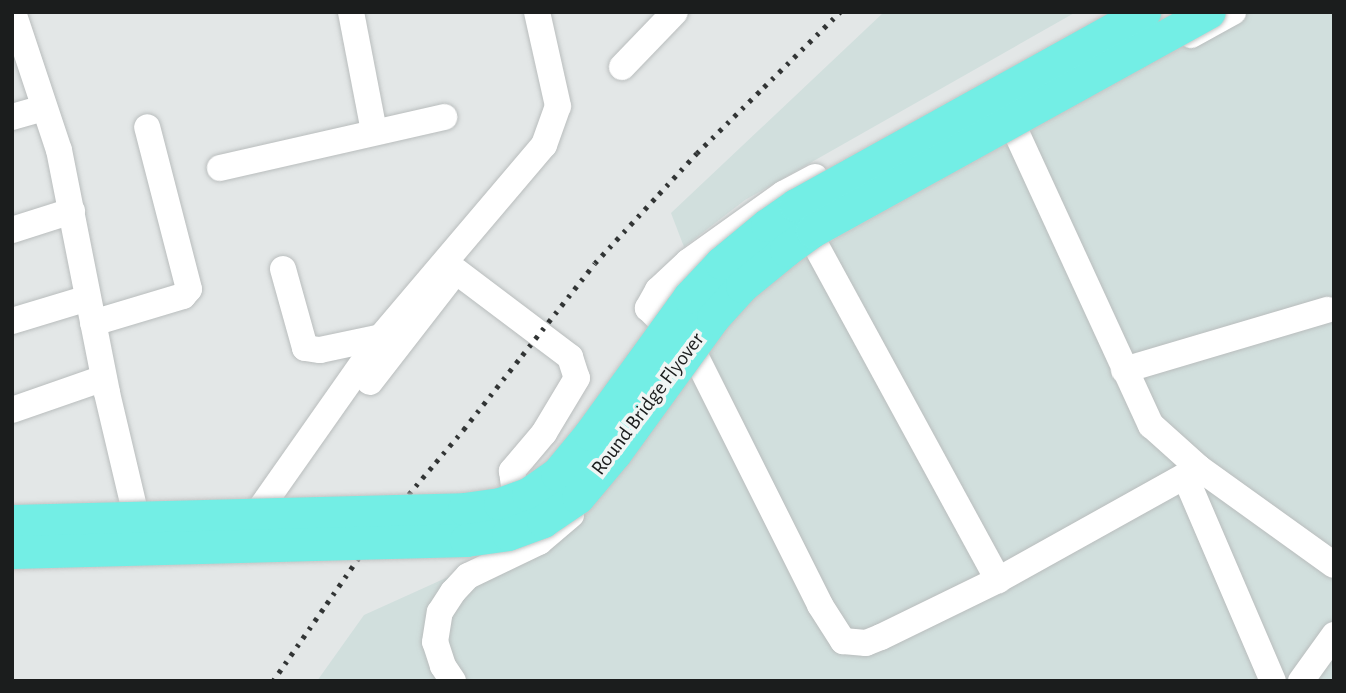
<!DOCTYPE html>
<style>
body{margin:0}
#map{position:relative;width:1346px;height:693px;overflow:hidden;background:#e3e7e7;font-family:"Alegreya Sans",sans-serif}
div>[style]{position:absolute}
.built>*{inset:0;background:#d1dfdd}
.roads{filter:drop-shadow(0 0 2px #b9bdbd) drop-shadow(0 0 2px #b9bdbd)}
.minor>*{height:26px;margin:-13px;padding:0 13px;transform-origin:13px;border-radius:13px;background:#fff}
.rail>*{height:5px;margin-top:-2.5px;transform-origin:0;background:repeating-linear-gradient(90deg,#313434 0 3.5px,transparent 0 10.5px)}
.bridges{filter:drop-shadow(0 0 2px #c4c4c4) drop-shadow(0 0 2px #c4c4c4)}
.major-bridge>*{height:33px;margin:-16.5px;padding:0 16.5px;transform-origin:16.5px;border-radius:16.5px;background:#73eee5}
span{translate:-50% -50%;white-space:nowrap;text-align:center;line-height:1.15;-webkit-text-stroke:7px #f0f5f4;paint-order:stroke}
.street-label{font-size:21px;color:#1b1d1d}
.frame{position:absolute;inset:0;border:14px solid #1b1d1d;pointer-events:none}
</style>
<div id="map">
<div class="built">
<div style="clip-path:polygon(884px 12px,1076px 12px,745px 200px,684px 247px,671px 213px)"></div>
<div style="clip-path:polygon(1241px 12px,1334px 12px,1334px 681px,317px 681px,364px 615px,539px 536px,736px 294px)"></div>
</div>
<div class="roads">
<div class="minor">
<div style="left:13px;top:12px;width:145px;rotate:71.6deg"></div>
<div style="left:59px;top:150px;width:248px;rotate:78.8deg"></div>
<div style="left:107px;top:393px;width:117px;rotate:76.7deg"></div>
<div style="left:351px;top:12px;width:122px;rotate:79.1deg"></div>
<div style="left:1191px;top:35px;width:48px;rotate:-28.7deg"></div>
<div style="left:622px;top:67px;width:76px;rotate:-46.1deg"></div>
<div style="left:12px;top:117px;width:33px;rotate:-16deg"></div>
<div style="left:1016px;top:132px;width:323px;rotate:65.3deg"></div>
<div style="left:1151px;top:425px;width:64px;rotate:41.9deg"></div>
<div style="left:1199px;top:468px;width:166px;rotate:35.7deg"></div>
<div style="left:220px;top:168px;width:230px;rotate:-12.8deg"></div>
<div style="left:815px;top:177px;width:36px;rotate:152deg"></div>
<div style="left:783px;top:194px;width:117px;rotate:144.4deg"></div>
<div style="left:688px;top:262px;width:41px;rotate:137deg"></div>
<div style="left:658px;top:290px;width:21px;rotate:119deg"></div>
<div style="left:648px;top:308px;width:66px;rotate:45deg"></div>
<div style="left:695px;top:355px;width:280px;rotate:63.4deg"></div>
<div style="left:820px;top:605px;width:43px;rotate:57.4deg"></div>
<div style="left:843px;top:641px;width:23px;rotate:5deg"></div>
<div style="left:866px;top:643px;width:16px;rotate:-22deg"></div>
<div style="left:881px;top:637px;width:130px;rotate:-26deg"></div>
<div style="left:998px;top:580px;width:214px;rotate:-29.1deg"></div>
<div style="left:12px;top:230px;width:63px;rotate:-17.6deg"></div>
<div style="left:815px;top:244px;width:383px;rotate:61.4deg"></div>
<div style="left:283px;top:269px;width:82px;rotate:74.4deg"></div>
<div style="left:305px;top:348px;width:15px;rotate:8deg"></div>
<div style="left:320px;top:350px;width:62px;rotate:-12deg"></div>
<div style="left:12px;top:321px;width:79px;rotate:-16.8deg"></div>
<div style="left:93px;top:323px;width:94px;rotate:-16.7deg"></div>
<div style="left:183px;top:296px;width:9px;rotate:-49deg"></div>
<div style="left:189px;top:289px;width:167px;rotate:-104.5deg"></div>
<div style="left:1124px;top:370px;width:212px;rotate:-16.5deg"></div>
<div style="left:370px;top:382px;width:140px;rotate:-52.2deg"></div>
<div style="left:456px;top:271px;width:143px;rotate:37deg"></div>
<div style="left:570px;top:357px;width:22px;rotate:72deg"></div>
<div style="left:577px;top:378px;width:64px;rotate:121deg"></div>
<div style="left:544px;top:433px;width:50px;rotate:130.1deg"></div>
<div style="left:512px;top:471px;width:45px;rotate:82.4deg"></div>
<div style="left:12px;top:410px;width:97px;rotate:-19.2deg"></div>
<div style="left:1199px;top:468px;width:16px;rotate:150deg"></div>
<div style="left:1185px;top:476px;width:223px;rotate:66.8deg"></div>
<div style="left:248px;top:526px;width:231px;rotate:-54.9deg"></div>
<div style="left:381px;top:337px;width:252px;rotate:-49.7deg"></div>
<div style="left:544px;top:145px;width:41px;rotate:-70.3deg"></div>
<div style="left:558px;top:106px;width:96px;rotate:-102.6deg"></div>
<div style="left:453px;top:681px;width:18px;rotate:-124deg"></div>
<div style="left:443px;top:666px;width:25px;rotate:-108deg"></div>
<div style="left:435px;top:642px;width:30px;rotate:-81deg"></div>
<div style="left:440px;top:612px;width:24px;rotate:-57deg"></div>
<div style="left:453px;top:592px;width:22px;rotate:-47deg"></div>
<div style="left:468px;top:576px;width:79px;rotate:-25.6deg"></div>
<div style="left:539px;top:542px;width:42px;rotate:-40.2deg"></div>
<div style="left:1301px;top:681px;width:57px;rotate:-54.3deg"></div>
</div>
</div>
<div class="rail">
<div style="left:273px;top:681px;width:179px;rotate:-55.2deg"></div>
<div style="left:375px;top:534px;width:138px;rotate:-49.7deg"></div>
<div style="left:464px;top:429px;width:211px;rotate:-51.7deg"></div>
<div style="left:595px;top:263px;width:150px;rotate:-47.2deg"></div>
<div style="left:697px;top:153px;width:201px;rotate:-44.6deg"></div>
</div>
<div class="bridges">
<div class="major-bridge">
<div style="left:12px;top:521px;width:452px;rotate:-1.5deg"></div>
<div style="left:464px;top:509px;width:36px;rotate:-8deg"></div>
<div style="left:500px;top:504px;width:30px;rotate:-20deg"></div>
<div style="left:528px;top:494px;width:35px;rotate:-35deg"></div>
<div style="left:557px;top:474px;width:52px;rotate:-50.5deg"></div>
<div style="left:590px;top:434px;width:169px;rotate:-54.1deg"></div>
<div style="left:689px;top:297px;width:47px;rotate:-46.7deg"></div>
<div style="left:721px;top:263px;width:60px;rotate:-39.6deg"></div>
<div style="left:767px;top:225px;width:35px;rotate:-35deg"></div>
<div style="left:796px;top:205px;width:398px;rotate:-29deg"></div>
<div style="left:12px;top:552px;width:454px;rotate:-1.5deg"></div>
<div style="left:466px;top:540px;width:42px;rotate:-8.1deg"></div>
<div style="left:508px;top:534px;width:37px;rotate:-20deg"></div>
<div style="left:543px;top:521px;width:42px;rotate:-34.4deg"></div>
<div style="left:578px;top:497px;width:57px;rotate:-49.9deg"></div>
<div style="left:615px;top:453px;width:167px;rotate:-54deg"></div>
<div style="left:713px;top:318px;width:43px;rotate:-47.8deg"></div>
<div style="left:742px;top:286px;width:57px;rotate:-39.3deg"></div>
<div style="left:786px;top:250px;width:32px;rotate:-36deg"></div>
<div style="left:812px;top:231px;width:453px;rotate:-28.9deg"></div>
</div>
</div>
<div class="street-label">
<span style="left:648px;top:404px;rotate:-53deg">Round Bridge Flyover</span>
</div>
<div class="frame"></div>
</div>
